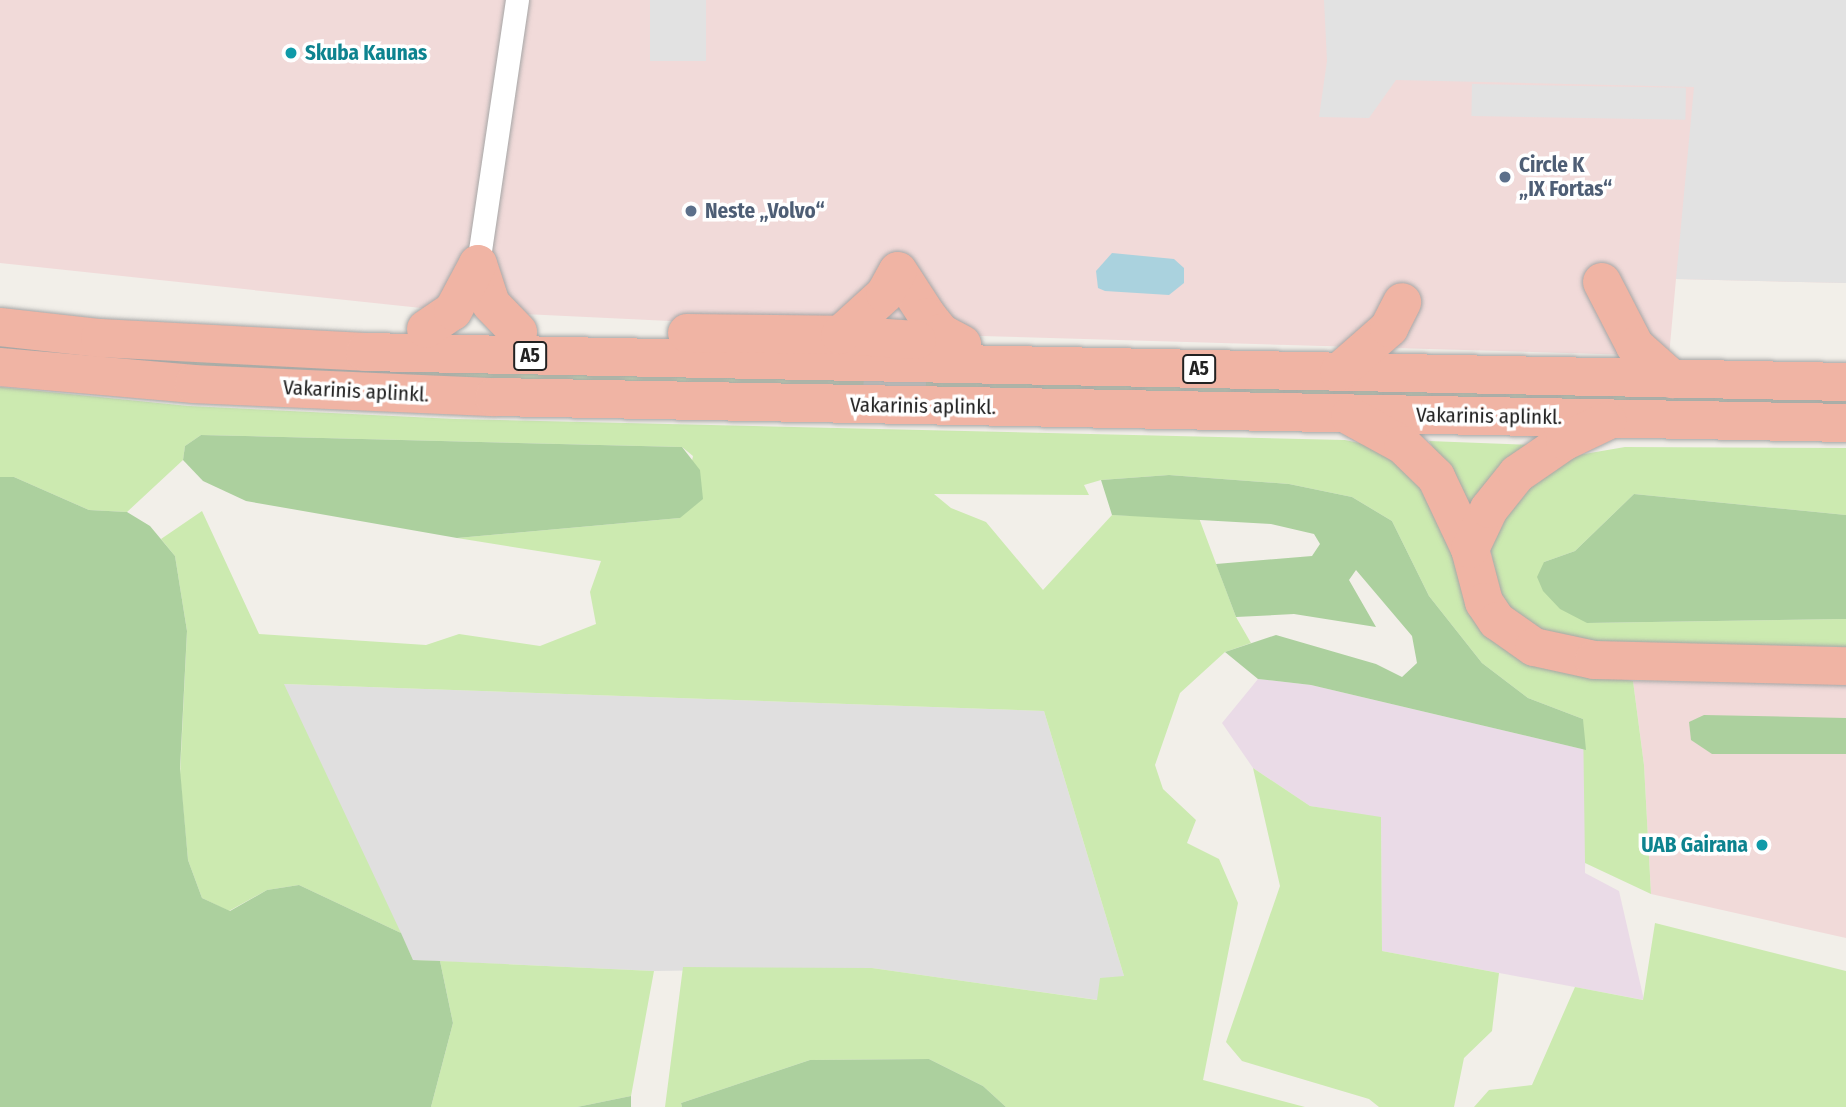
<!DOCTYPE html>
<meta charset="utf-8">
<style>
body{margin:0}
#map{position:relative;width:1846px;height:1107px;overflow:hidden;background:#f2efe9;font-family:"Fira Sans Condensed",sans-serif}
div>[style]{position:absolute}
.residential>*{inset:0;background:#e0dfdf}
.commercial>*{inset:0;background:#f1dad9}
.industrial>*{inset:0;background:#eadbe7}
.grass>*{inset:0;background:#cceab0;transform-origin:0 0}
.forest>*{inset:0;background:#acd09e}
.parking>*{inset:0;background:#e2e2e2;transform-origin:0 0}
.water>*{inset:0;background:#aad2de}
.roads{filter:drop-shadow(0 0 2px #a6a6a6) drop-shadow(0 0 2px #a6a6a6)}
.minor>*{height:23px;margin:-11.5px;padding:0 11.5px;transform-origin:11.5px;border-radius:11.5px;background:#fff}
.trunk>*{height:38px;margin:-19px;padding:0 19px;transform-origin:19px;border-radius:19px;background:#f0b4a4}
.dots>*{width:19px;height:19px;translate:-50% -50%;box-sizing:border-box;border:4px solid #fff;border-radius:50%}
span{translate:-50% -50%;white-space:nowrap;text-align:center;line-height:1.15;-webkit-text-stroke:7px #fff;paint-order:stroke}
.shield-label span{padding:2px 5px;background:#fff;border:2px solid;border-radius:5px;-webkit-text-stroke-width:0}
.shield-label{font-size:19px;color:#222;font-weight:700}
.culture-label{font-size:21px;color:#0d838f;font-weight:700}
.left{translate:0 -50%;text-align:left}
.right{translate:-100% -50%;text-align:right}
.service-label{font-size:21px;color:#4e5e75;font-weight:700}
.street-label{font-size:21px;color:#222}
</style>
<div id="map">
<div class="residential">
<div style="clip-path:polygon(283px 684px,1044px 711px,1124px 976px,1098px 1000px,872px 968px,654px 971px,413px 960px)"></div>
</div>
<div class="commercial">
<div style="clip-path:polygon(0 0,1846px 0,1846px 283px,1676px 279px,1669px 356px,981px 336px,440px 310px,0 263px)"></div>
<div style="clip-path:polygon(1633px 681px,1846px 684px,1846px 938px,1651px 894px,1644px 765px)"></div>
</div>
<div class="industrial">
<div style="clip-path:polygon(1258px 679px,1311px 685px,1586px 750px,1585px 873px,1619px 891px,1644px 1000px,1382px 951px,1381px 818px,1310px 806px,1253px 768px,1222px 723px)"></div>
</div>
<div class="grass">
<div style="clip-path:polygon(0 345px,864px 377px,863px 390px,260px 371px,0 353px)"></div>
<div style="left:926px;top:380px;width:920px;height:12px;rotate:1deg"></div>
<div style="clip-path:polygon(0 387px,188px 406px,455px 419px,1345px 440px,1387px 449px,1413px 466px,1542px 665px,1633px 681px,1644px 765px,1651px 894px,1585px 863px,1583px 719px,1528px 698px,1482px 663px,1429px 596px,1392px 521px,1352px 497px,1289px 484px,1169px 475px,1101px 480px,1084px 485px,1089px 495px,934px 494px,951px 508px,986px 522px,1043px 590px,1112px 515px,1199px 518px,1236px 617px,1251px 643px,1225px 652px,1180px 693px,1155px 765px,1163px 789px,1196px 820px,1187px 843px,1219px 859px,1238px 903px,1203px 1080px,1305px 1107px,1006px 1107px,983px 1086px,929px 1059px,810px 1060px,681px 1103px,682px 1107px,665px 1107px,683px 967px,872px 968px,1097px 1000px,1100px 978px,1124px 976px,1044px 711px,284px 684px,401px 933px,299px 885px,267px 890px,229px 911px,202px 898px,188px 860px,180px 775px,187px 631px,175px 556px,161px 539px,202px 511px,259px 634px,426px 645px,459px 634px,540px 646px,596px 624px,590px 592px,601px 561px,457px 538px,680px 518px,693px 456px,682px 447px,201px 435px,185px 446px,183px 460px,127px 512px,89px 510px,14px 477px,0 477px)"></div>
<div style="clip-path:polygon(1429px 441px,1533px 445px,1469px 508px)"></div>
<div style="clip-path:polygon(1625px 447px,1846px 448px,1846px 515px,1634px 494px,1575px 551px,1544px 562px,1587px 623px,1846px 619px,1846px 647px,1595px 642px,1540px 630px,1511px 609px,1499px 590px,1490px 547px,1494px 517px,1561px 458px)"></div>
<div style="clip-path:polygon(1253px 768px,1310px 806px,1381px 817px,1382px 951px,1499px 973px,1492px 1031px,1464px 1058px,1454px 1107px,1379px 1107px,1369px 1099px,1242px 1061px,1226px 1042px,1280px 886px)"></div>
<div style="clip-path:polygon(1655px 923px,1846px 971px,1846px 1107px,1474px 1107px,1489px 1090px,1532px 1085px,1575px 987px,1643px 1000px)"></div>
<div style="clip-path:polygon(440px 961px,654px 971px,631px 1096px,577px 1107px,431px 1107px,453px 1023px)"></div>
</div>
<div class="forest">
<div style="clip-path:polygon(201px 435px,682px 447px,700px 470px,703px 499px,680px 518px,457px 538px,246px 501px,203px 481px,183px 460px,185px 446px)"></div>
<div style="clip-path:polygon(1169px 475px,1289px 484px,1352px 497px,1392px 521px,1429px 596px,1482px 663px,1528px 698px,1583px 719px,1586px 750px,1311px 685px,1258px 679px,1225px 652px,1276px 635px,1376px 664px,1402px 677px,1417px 663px,1412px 636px,1356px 570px,1349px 580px,1376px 627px,1294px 614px,1236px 617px,1216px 564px,1312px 556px,1320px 544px,1314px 534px,1271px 524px,1112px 515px,1101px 480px)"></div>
<div style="clip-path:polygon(0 477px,14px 477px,89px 510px,127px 512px,150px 526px,175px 556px,187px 631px,180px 769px,188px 860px,202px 898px,230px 911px,267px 890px,299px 885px,401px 933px,413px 960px,440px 961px,453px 1023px,431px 1107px,0 1107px)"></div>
<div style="clip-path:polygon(1634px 494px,1846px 515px,1846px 619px,1587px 623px,1560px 609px,1543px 591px,1537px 577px,1544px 562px,1575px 551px)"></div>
<div style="clip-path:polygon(1704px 715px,1846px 718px,1846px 754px,1712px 754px,1691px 740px,1689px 722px)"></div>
<div style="clip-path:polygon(929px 1059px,983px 1086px,1006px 1107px,682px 1107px,681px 1103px,810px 1060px)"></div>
<div style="clip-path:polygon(631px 1096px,631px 1107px,577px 1107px)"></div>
</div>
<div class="parking">
<div style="left:650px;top:0;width:56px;height:61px"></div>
<div style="clip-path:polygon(1324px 0,1846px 0,1846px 283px,1676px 279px,1694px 87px,1396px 80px,1369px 118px,1319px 117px,1327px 61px)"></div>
<div style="left:1472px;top:84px;width:214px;height:32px;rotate:1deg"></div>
</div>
<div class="water">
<div style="clip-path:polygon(1112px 253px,1174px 259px,1184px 268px,1184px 283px,1169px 295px,1105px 291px,1098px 288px,1096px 271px)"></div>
</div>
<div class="roads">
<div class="minor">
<div style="left:478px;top:264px;width:267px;rotate:-81.6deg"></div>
</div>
<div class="trunk">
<div style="left:478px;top:264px;width:42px;rotate:72deg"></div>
<div style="left:491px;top:304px;width:39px;rotate:46deg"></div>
<div style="left:898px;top:271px;width:55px;rotate:56.9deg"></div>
<div style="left:928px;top:317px;width:21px;rotate:51deg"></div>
<div style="left:941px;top:333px;width:24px;rotate:28deg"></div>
<div style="left:1602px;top:282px;width:72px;rotate:62.7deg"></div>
<div style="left:1635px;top:346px;width:50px;rotate:41.7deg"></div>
<div style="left:0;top:327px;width:101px;rotate:6.3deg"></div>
<div style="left:100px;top:338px;width:265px;rotate:3deg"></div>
<div style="left:365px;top:352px;width:1481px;rotate:1.16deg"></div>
<div style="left:426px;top:329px;width:32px;rotate:-34deg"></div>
<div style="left:453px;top:311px;width:53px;rotate:-62deg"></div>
<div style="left:687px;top:333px;width:153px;rotate:0.7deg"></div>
<div style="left:840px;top:335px;width:77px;rotate:3.7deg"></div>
<div style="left:840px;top:335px;width:61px;rotate:-42.3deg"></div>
<div style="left:885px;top:294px;width:26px;rotate:-61deg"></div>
<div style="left:0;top:367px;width:195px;rotate:5deg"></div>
<div style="left:194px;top:384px;width:300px;rotate:2.5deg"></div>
<div style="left:494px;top:397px;width:1352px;rotate:1.1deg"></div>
<div style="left:1339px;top:372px;width:67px;rotate:-41.3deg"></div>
<div style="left:1389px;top:328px;width:29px;rotate:-63deg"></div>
<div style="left:1350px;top:416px;width:60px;rotate:28.7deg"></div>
<div style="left:1403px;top:445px;width:46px;rotate:44.1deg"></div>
<div style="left:1436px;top:477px;width:80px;rotate:64.7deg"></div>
<div style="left:1470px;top:549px;width:55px;rotate:75.2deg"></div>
<div style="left:1484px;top:602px;width:23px;rotate:56deg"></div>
<div style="left:1497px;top:621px;width:45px;rotate:35.1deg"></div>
<div style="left:1534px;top:647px;width:61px;rotate:12.2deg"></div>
<div style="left:1594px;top:660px;width:252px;rotate:1.4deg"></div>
<div style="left:1470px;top:549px;width:44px;rotate:-64.6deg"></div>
<div style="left:1489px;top:509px;width:45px;rotate:-51.3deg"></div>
<div style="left:1517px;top:474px;width:58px;rotate:-34.5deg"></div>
<div style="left:1565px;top:441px;width:47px;rotate:-25.5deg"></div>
</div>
</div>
<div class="dots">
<div style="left:291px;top:53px;background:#0f9aa8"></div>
<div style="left:1505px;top:177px;background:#5c6f8a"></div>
<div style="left:691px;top:211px;background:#5c6f8a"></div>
<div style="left:1762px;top:845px;background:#0f9aa8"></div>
</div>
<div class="shield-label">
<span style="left:530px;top:356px">A5</span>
<span style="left:1199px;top:369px">A5</span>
</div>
<div class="culture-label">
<span class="left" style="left:305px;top:53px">Skuba Kaunas</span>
<span class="right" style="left:1748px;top:845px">UAB Gairana</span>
</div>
<div class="service-label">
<span class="left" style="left:1519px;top:177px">Circle K<br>„IX Fortas“</span>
<span class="left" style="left:705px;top:211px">Neste „Volvo“</span>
</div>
<div class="street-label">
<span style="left:356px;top:391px;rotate:3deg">Vakarinis aplinkl.</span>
<span style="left:923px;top:406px;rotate:1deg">Vakarinis aplinkl.</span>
<span style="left:1489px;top:416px;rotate:1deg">Vakarinis aplinkl.</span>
</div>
</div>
